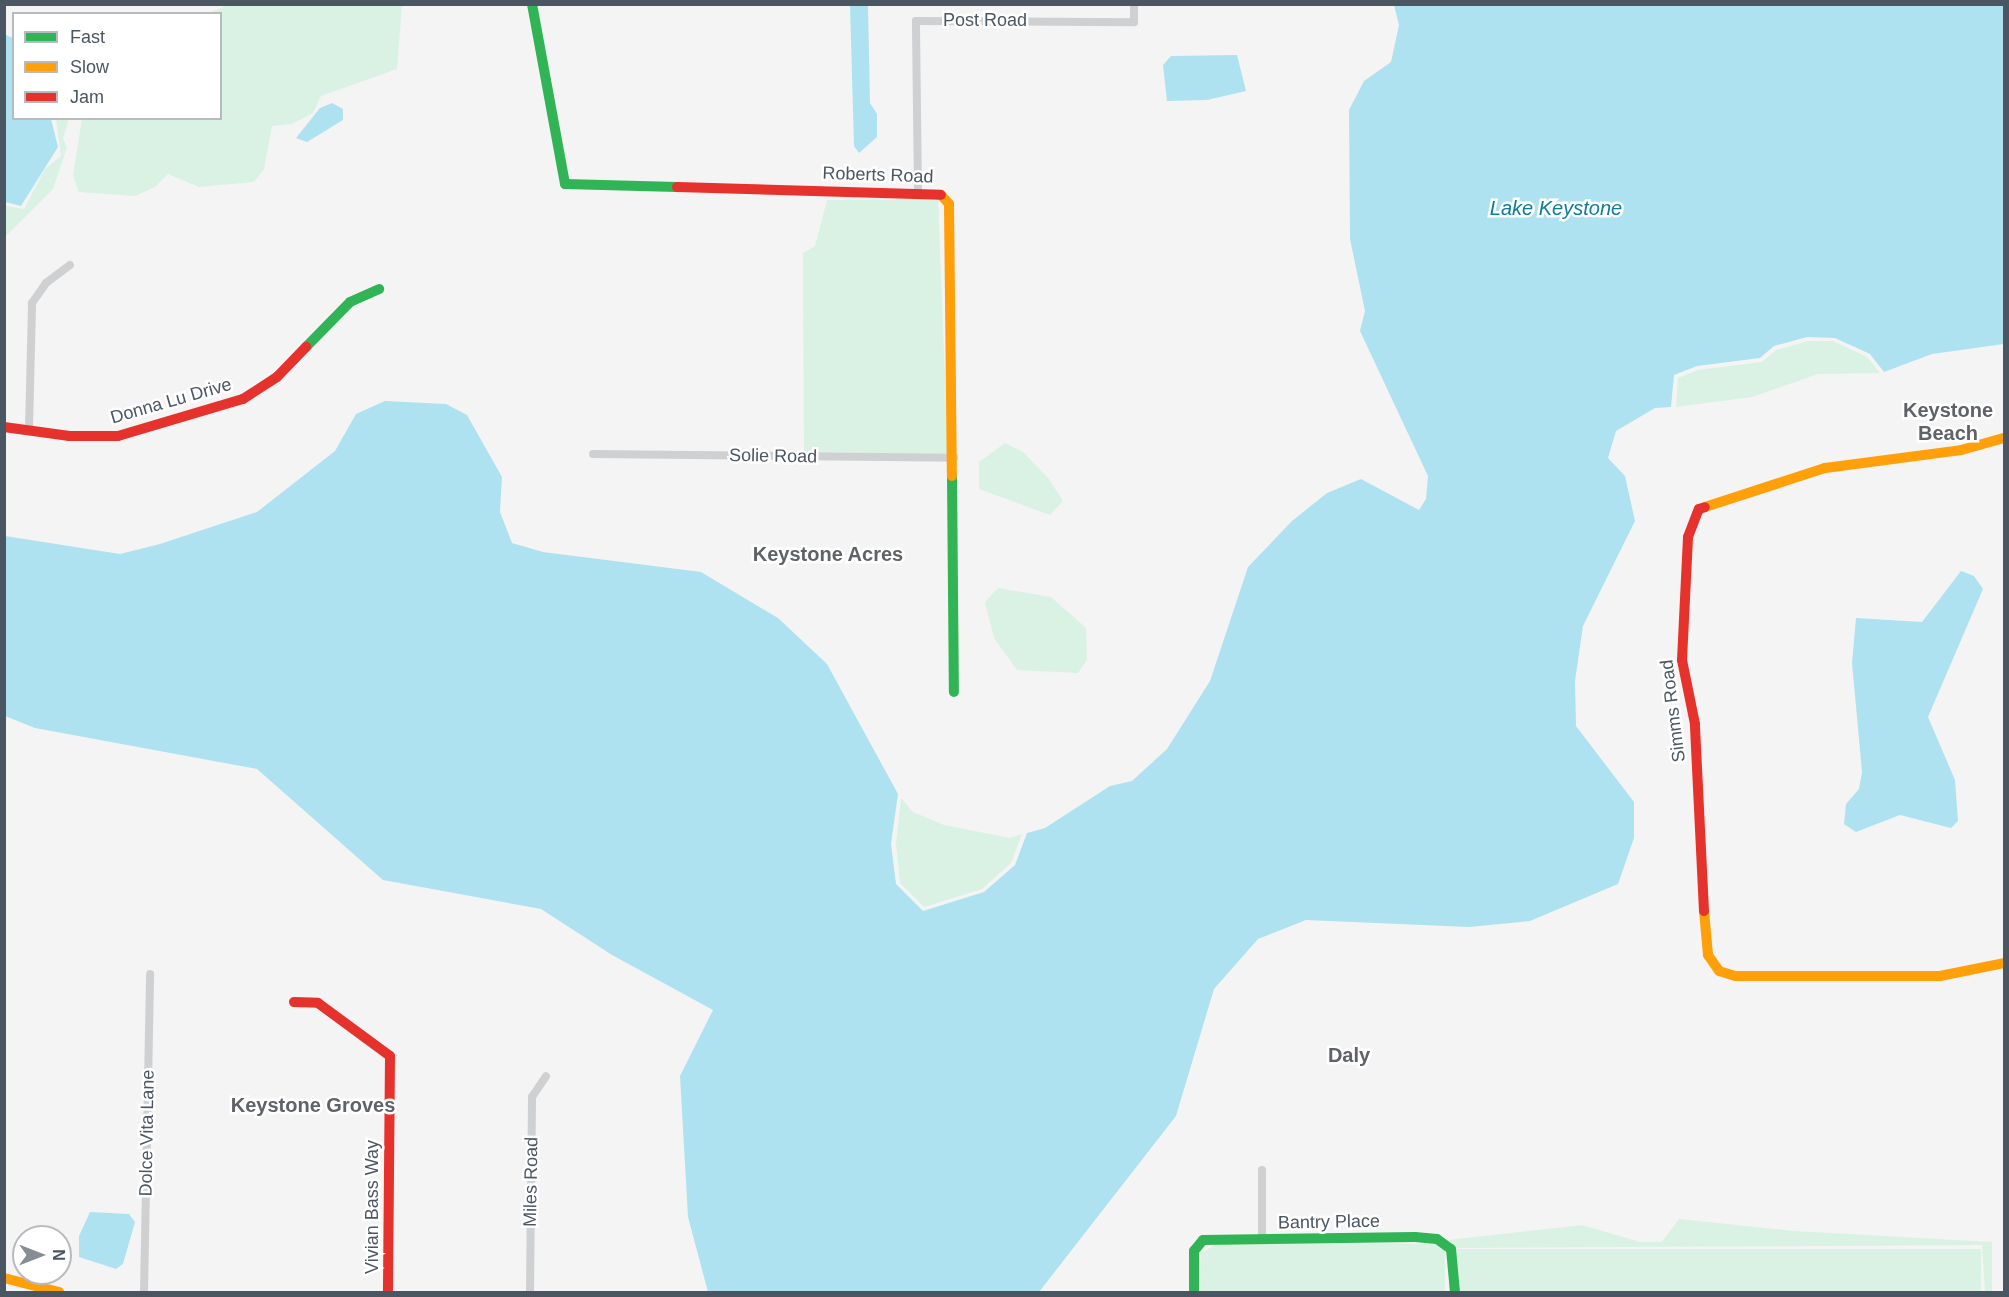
<!DOCTYPE html>
<style>
body{margin:0}
#map{position:relative;width:2009px;height:1297px;overflow:hidden;background:#f4f4f4;font-family:Arial,sans-serif}
div>[style]{position:absolute}
.green>*{inset:0;background:#d9f2e3;transform-origin:0 0}
.water>*{inset:0;background:#aee2f0}
.street>*{height:8px;margin:-4px;padding:0 4px;transform-origin:4px;border-radius:4px;background:#ced0d2}
.fast>*{height:10px;margin:-5px;padding:0 5px;transform-origin:5px;border-radius:5px;background:#30b455}
.slow>*{height:10px;margin:-5px;padding:0 5px;transform-origin:5px;border-radius:5px;background:#ff9f0a}
.jam>*{height:10px;margin:-5px;padding:0 5px;transform-origin:5px;border-radius:5px;background:#e5322d}
span{translate:-50% -50%;white-space:nowrap;text-align:center;line-height:1.15;-webkit-text-stroke:5px #fff;paint-order:stroke}
.street-label{font-size:18px;color:#4a5661}
.water-label{font-size:20px;color:#0c7c9b;font-style:italic}
.neighbourhood-label{font-size:20px;color:#5f6368;font-weight:700}
.frame{position:absolute;inset:0;border:6px solid #4a5661;pointer-events:none}
.legend{position:absolute;left:12px;top:12px;width:210px;height:108px;box-sizing:border-box;background:#fff;border:2px solid #b7bbc0;margin:0;padding:8px 10px;list-style:none;font-size:18px;color:#4a5661}
.legend li{display:flex;align-items:center;gap:12px;height:30px}
.legend b{width:30px;border:2px solid #b7bbc0}
.north{position:absolute;left:12px;top:1225px;width:60px;height:60px;box-sizing:border-box;background:#fff;border:2px solid #b7bbc0;border-radius:50%;rotate:90deg;font-size:16px;font-weight:700;line-height:24px;text-align:center;color:#4a5661}
.north::after{content:'';display:block;margin:auto;width:21px;height:27px;background:#868d94;clip-path:polygon(50% 0,100% 100%,50% 72%,0 100%)}
</style>
<div id="map">
<div class="green">
<div style="clip-path:polygon(227px 5px,402px 5px,397px 69px,321px 96px,313px 113px,292px 124px,272px 126px,264px 169px,254px 182px,199px 187px,168px 174px,155px 187px,135px 196px,79px 192px,73px 176px,82px 119px,220px 118px,220px 14px,147px 13px,209px 13px)"></div>
<div style="clip-path:polygon(56px 119px,69px 119px,63px 139px,67px 147px,53px 189px,5px 237px,6px 206px,24px 209px,45px 169px,61px 156px)"></div>
<div style="clip-path:polygon(938px 199px,948px 454px,804px 452px,803px 253px,815px 246px,827px 200px)"></div>
<div style="clip-path:polygon(1808px 341px,1833px 341px,1867px 357px,1880px 373px,1818px 374px,1752px 397px,1676px 407px,1678px 378px,1698px 370px,1762px 362px,1776px 350px)"></div>
<div style="clip-path:polygon(1005px 443px,1023px 452px,1049px 479px,1063px 501px,1050px 515px,979px 489px,979px 462px)"></div>
<div style="clip-path:polygon(998px 588px,1051px 597px,1086px 628px,1087px 660px,1078px 673px,1017px 670px,994px 638px,985px 602px)"></div>
<div style="clip-path:polygon(901px 798px,913px 812px,944px 825px,1010px 838px,1022px 834px,1011px 863px,982px 889px,924px 907px,900px 883px,896px 844px)"></div>
<div style="clip-path:polygon(1679px 1219px,1794px 1231px,1992px 1242px,1992px 1292px,1985px 1292px,1982px 1245px,1456px 1248px,1448px 1240px,1582px 1225px,1640px 1242px,1662px 1242px)"></div>
<div style="clip-path:polygon(1268px 1242px,1445px 1244px,1445px 1292px,1200px 1292px,1201px 1253px,1217px 1244px)"></div>
<div style="left:1981px;top:1249px;width:43px;height:532px;rotate:90deg"></div>
</div>
<div class="water">
<div style="clip-path:polygon(850px 5px,868px 5px,870px 103px,877px 114px,877px 137px,859px 153px,854px 146px)"></div>
<div style="clip-path:polygon(1394px 5px,2004px 5px,2004px 344px,1932px 354px,1884px 372px,1870px 354px,1835px 338px,1807px 337px,1774px 346px,1760px 358px,1697px 366px,1674px 375px,1671px 407px,1655px 408px,1616px 431px,1608px 458px,1625px 476px,1635px 521px,1583px 626px,1575px 681px,1576px 726px,1634px 802px,1634px 838px,1618px 884px,1530px 921px,1469px 927px,1306px 920px,1258px 939px,1214px 989px,1176px 1116px,1039px 1292px,708px 1292px,688px 1217px,680px 1076px,713px 1010px,612px 955px,541px 909px,383px 880px,257px 769px,35px 728px,5px 716px,5px 536px,120px 554px,160px 544px,257px 512px,335px 451px,356px 414px,385px 401px,446px 404px,467px 415px,502px 477px,500px 512px,512px 543px,543px 552px,701px 572px,778px 618px,827px 664px,898px 794px,891px 844px,896px 884px,923px 911px,984px 892px,1015px 865px,1027px 833px,1045px 828px,1110px 786px,1132px 781px,1167px 749px,1210px 681px,1248px 567px,1292px 521px,1327px 493px,1361px 479px,1419px 510px,1426px 499px,1428px 476px,1360px 331px,1365px 311px,1350px 239px,1349px 110px,1364px 81px,1391px 62px,1399px 25px)"></div>
<div style="clip-path:polygon(4px 34px,13px 38px,14px 118px,51px 119px,58px 147px,21px 206px,5px 202px)"></div>
<div style="clip-path:polygon(1237px 55px,1246px 91px,1207px 100px,1167px 101px,1163px 65px,1171px 56px)"></div>
<div style="clip-path:polygon(332px 103px,343px 109px,343px 120px,307px 142px,296px 138px,320px 108px)"></div>
<div style="clip-path:polygon(1961px 571px,1974px 576px,1983px 589px,1928px 717px,1955px 780px,1958px 821px,1951px 828px,1900px 815px,1856px 832px,1844px 824px,1846px 804px,1859px 789px,1862px 772px,1852px 663px,1856px 618px,1922px 622px)"></div>
<div style="clip-path:polygon(90px 1212px,129px 1214px,135px 1222px,123px 1264px,116px 1269px,79px 1257px,79px 1236px)"></div>
</div>
<div class="street">
<div style="left:918px;top:191px;width:170px;rotate:-90.7deg"></div>
<div style="left:916px;top:21px;width:218px;rotate:0.3deg"></div>
<div style="left:1134px;top:22px;width:18px;rotate:-90deg"></div>
<div style="left:29px;top:428px;width:125px;rotate:-88.6deg"></div>
<div style="left:32px;top:303px;width:24px;rotate:-55deg"></div>
<div style="left:46px;top:283px;width:30px;rotate:-37deg"></div>
<div style="left:593px;top:454px;width:361px;rotate:0.6deg"></div>
<div style="left:1262px;top:1240px;width:70px;rotate:-90deg"></div>
<div style="left:144px;top:1292px;width:318px;rotate:-88.9deg"></div>
<div style="left:530px;top:1292px;width:195px;rotate:-89.4deg"></div>
<div style="left:532px;top:1097px;width:25px;rotate:-56deg"></div>
</div>
<div class="fast">
<div style="left:532px;top:4px;width:183px;rotate:79.6deg"></div>
<div style="left:565px;top:184px;width:112px;rotate:1.5deg"></div>
<div style="left:306px;top:347px;width:63px;rotate:-45.6deg"></div>
<div style="left:350px;top:302px;width:32px;rotate:-24deg"></div>
<div style="left:952px;top:476px;width:216px;rotate:89.5deg"></div>
<div style="left:1194px;top:1292px;width:41px;rotate:-90deg"></div>
<div style="left:1194px;top:1251px;width:14px;rotate:-51deg"></div>
<div style="left:1203px;top:1240px;width:212px;rotate:-0.8deg"></div>
<div style="left:1415px;top:1237px;width:22px;rotate:5deg"></div>
<div style="left:1437px;top:1239px;width:17px;rotate:36deg"></div>
<div style="left:1451px;top:1249px;width:43px;rotate:84.7deg"></div>
</div>
<div class="slow">
<div style="left:941px;top:195px;width:12px;rotate:48deg"></div>
<div style="left:949px;top:204px;width:272px;rotate:89.4deg"></div>
<div style="left:1705px;top:507px;width:126px;rotate:-18deg"></div>
<div style="left:1825px;top:468px;width:137px;rotate:-7.5deg"></div>
<div style="left:1961px;top:450px;width:45px;rotate:-15.6deg"></div>
<div style="left:1704px;top:911px;width:44px;rotate:84.8deg"></div>
<div style="left:1708px;top:955px;width:19px;rotate:55deg"></div>
<div style="left:1719px;top:971px;width:17px;rotate:17deg"></div>
<div style="left:1735px;top:976px;width:205px"></div>
<div style="left:1940px;top:976px;width:65px;rotate:-11.5deg"></div>
<div style="left:4px;top:1278px;width:57px;rotate:14.3deg"></div>
</div>
<div class="jam">
<div style="left:677px;top:187px;width:264px;rotate:1.7deg"></div>
<div style="left:4px;top:427px;width:66px;rotate:7.9deg"></div>
<div style="left:69px;top:436px;width:49px"></div>
<div style="left:118px;top:436px;width:130px;rotate:-16.5deg"></div>
<div style="left:243px;top:399px;width:40px;rotate:-32.9deg"></div>
<div style="left:277px;top:377px;width:42px;rotate:-46deg"></div>
<div style="left:1704px;top:911px;width:187px;rotate:-92.8deg"></div>
<div style="left:1695px;top:724px;width:65px;rotate:-101.5deg"></div>
<div style="left:1682px;top:660px;width:123px;rotate:-87.2deg"></div>
<div style="left:1688px;top:537px;width:30px;rotate:-69deg"></div>
<div style="left:1699px;top:509px;width:6px;rotate:-18deg"></div>
<div style="left:294px;top:1002px;width:24px;rotate:2deg"></div>
<div style="left:318px;top:1003px;width:89px;rotate:36.4deg"></div>
<div style="left:390px;top:1056px;width:236px;rotate:90.5deg"></div>
</div>
<div class="street-label">
<span style="left:985px;top:20px">Post Road</span>
<span style="left:878px;top:175px;rotate:2deg">Roberts Road</span>
<span style="left:171px;top:401px;rotate:-16deg">Donna Lu Drive</span>
<span style="left:773px;top:456px;rotate:1deg">Solie Road</span>
<span style="left:1673px;top:711px;rotate:-97deg">Simms Road</span>
<span style="left:147px;top:1133px;rotate:-89deg">Dolce Vita Lane</span>
<span style="left:531px;top:1182px;rotate:-89deg">Miles Road</span>
<span style="left:372px;top:1207px;rotate:-90deg">Vivian Bass Way</span>
<span style="left:1329px;top:1222px;rotate:-1deg">Bantry Place</span>
</div>
<div class="water-label">
<span style="left:1556px;top:208px">Lake Keystone</span>
</div>
<div class="neighbourhood-label">
<span style="left:1948px;top:422px">Keystone<br>Beach</span>
<span style="left:828px;top:554px">Keystone Acres</span>
<span style="left:1349px;top:1055px">Daly</span>
<span style="left:313px;top:1105px">Keystone Groves</span>
</div>
<div class="frame"></div>
<ul class="legend">
<li><b style="height:8px;background:#30b455"></b>Fast</li>
<li><b style="height:8px;background:#ff9f0a"></b>Slow</li>
<li><b style="height:8px;background:#e5322d"></b>Jam</li>
</ul>
<div class="north">N</div>
</div>
